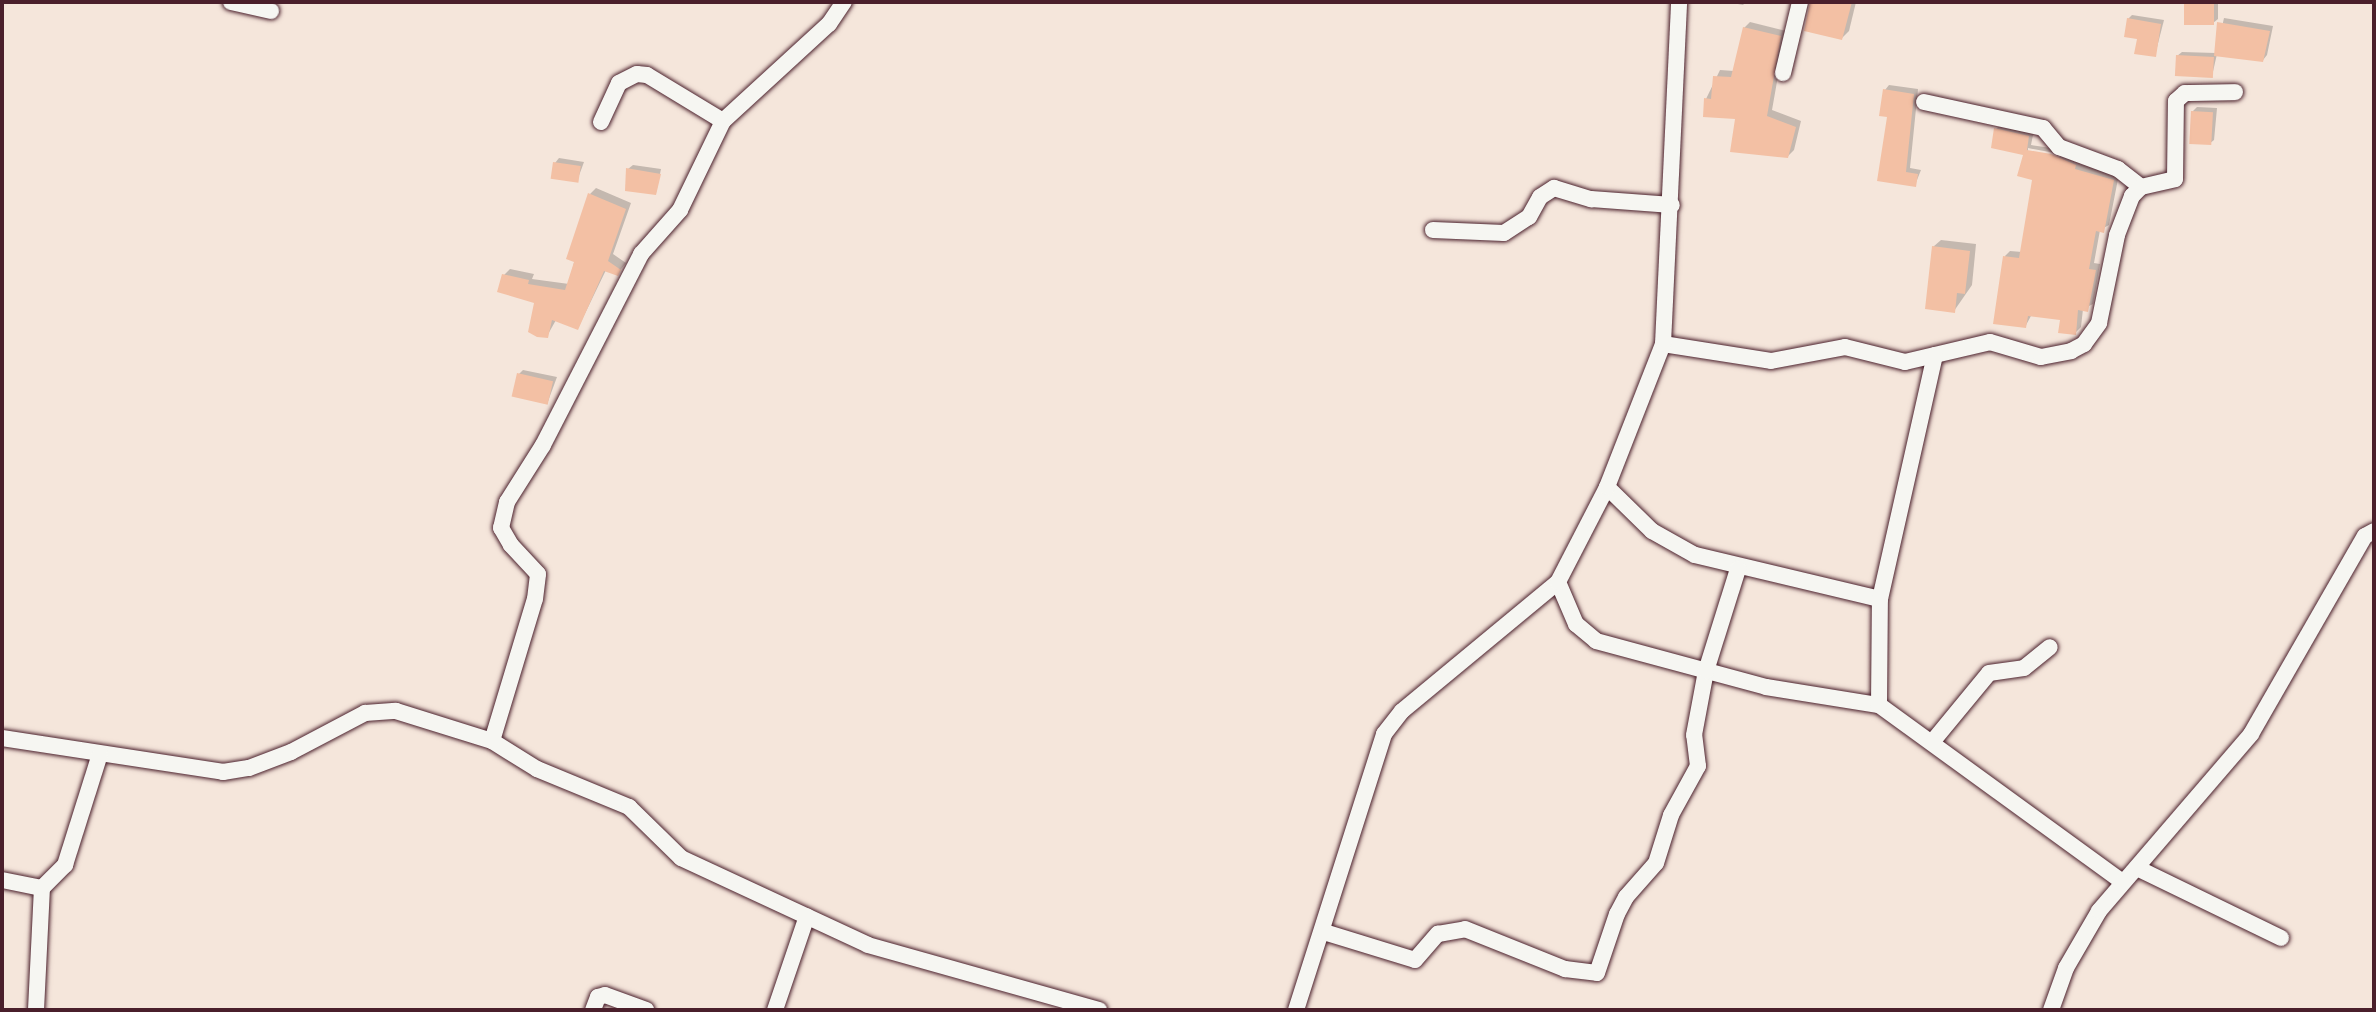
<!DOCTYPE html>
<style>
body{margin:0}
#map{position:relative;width:2376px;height:1012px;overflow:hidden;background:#f5e6db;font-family:"Patrick Hand",sans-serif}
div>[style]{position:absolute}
.shadow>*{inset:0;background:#0003}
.building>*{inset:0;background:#f3c0a4;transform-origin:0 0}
.roads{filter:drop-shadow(0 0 2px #4a1f2b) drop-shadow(0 0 2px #4a1f2b)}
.street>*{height:16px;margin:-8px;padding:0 8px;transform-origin:8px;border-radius:8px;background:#f6f6f2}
span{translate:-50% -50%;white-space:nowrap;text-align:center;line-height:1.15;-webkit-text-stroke:7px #f6f6f2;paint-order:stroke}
.frame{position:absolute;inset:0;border:4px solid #4a1f2b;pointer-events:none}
</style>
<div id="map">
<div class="shadow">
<div style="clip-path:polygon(1727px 2px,1746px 2px,1743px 5px)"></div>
<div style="clip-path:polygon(1811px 2px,1856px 2px,1849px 31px,1842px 38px,1806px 29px)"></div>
<div style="clip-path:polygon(2186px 2px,2218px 2px,2218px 19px,2213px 23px,2186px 23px)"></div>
<div style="clip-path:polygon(2132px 15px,2164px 20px,2155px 55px,2128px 19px)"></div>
<div style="clip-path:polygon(2224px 18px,2273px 26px,2267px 55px,2263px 60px,2217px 54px,2212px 76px,2177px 56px,2182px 52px,2216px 53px)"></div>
<div style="clip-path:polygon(1750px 22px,1786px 31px,1772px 110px,1801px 121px,1794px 150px,1788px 156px,1732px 151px,1737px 117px,1706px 99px,1720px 70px,1734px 71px,1744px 28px)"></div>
<div style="clip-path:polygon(1889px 85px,1918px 89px,1910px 168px,1921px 170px,1915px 185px,1879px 179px,1889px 116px,1885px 90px)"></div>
<div style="clip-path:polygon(2197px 107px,2217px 108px,2214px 140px,2209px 144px,2192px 112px)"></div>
<div style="clip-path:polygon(evenodd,2002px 123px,2034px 130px,2031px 145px,2058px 149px,2081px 159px,2080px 164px,2119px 174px,2109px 225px,2100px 230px,2094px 263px,2100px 264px,2093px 304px,2083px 309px,2081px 327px,2075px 333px,2062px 319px,2032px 314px,2025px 327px,2005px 256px,2010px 251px,2022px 252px,2034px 179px,2025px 153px,1996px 129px,2002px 123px,2028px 148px,2060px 154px,2060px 157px,2028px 152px,2028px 148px)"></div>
<div style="clip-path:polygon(559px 158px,584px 162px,577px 181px,555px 163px)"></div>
<div style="clip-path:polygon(633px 165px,661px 169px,656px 193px,628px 169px)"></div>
<div style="clip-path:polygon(596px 188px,631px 203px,613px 254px,626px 263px,617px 274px,606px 270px,578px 328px,556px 320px,547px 336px,536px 302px,504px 275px,510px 269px,534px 274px,532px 279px,569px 284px,590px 194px)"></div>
<div style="clip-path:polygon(1941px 240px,1976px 244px,1972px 285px,1954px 311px,1933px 247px)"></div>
<div style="clip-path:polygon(523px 370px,557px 377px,547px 404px,519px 374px)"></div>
</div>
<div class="building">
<div style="clip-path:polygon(1810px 2px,1852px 2px,1842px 40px,1804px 31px)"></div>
<div style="left:2184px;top:2px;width:30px;height:23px"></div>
<div style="clip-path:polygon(2127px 18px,2161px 24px,2156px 57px,2134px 54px,2137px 39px,2124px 37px)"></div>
<div style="clip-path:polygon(2217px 22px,2270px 31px,2263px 62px,2214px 56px)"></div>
<div style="clip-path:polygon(1743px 27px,1781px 36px,1767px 116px,1796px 127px,1788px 158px,1730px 152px,1735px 119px,1703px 117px,1704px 98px,1711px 99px,1713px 76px,1731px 77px)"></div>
<div style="left:2176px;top:55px;width:38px;height:21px;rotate:3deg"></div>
<div style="clip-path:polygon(1883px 89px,1914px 94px,1906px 172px,1918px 174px,1916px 187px,1877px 181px,1887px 117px,1879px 116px)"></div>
<div style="left:2191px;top:111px;width:22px;height:33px;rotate:3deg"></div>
<div style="clip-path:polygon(1994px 128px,2029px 136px,2027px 150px,2051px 154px,2076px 165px,2075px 169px,2114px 180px,2104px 233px,2096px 231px,2089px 269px,2096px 270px,2088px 312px,2078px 310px,2076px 335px,2058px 333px,2060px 320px,2028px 316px,2026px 328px,1993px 324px,2003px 256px,2019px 258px,2032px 180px,2017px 176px,2023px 155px,1991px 148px)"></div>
<div style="left:553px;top:162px;width:28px;height:17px;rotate:8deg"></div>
<div style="clip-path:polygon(626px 168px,661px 174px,656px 195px,625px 191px)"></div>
<div style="clip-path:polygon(588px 193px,626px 209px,608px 261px,621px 270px,618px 276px,604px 271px,578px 330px,552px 320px,548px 338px,537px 337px,528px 332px,534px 303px,497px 292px,502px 274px,529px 280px,528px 284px,565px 290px,574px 262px,566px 259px)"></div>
<div style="clip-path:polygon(1932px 246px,1970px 251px,1965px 294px,1957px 293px,1955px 313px,1925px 309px)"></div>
<div style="left:517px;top:373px;width:37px;height:24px;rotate:13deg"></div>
</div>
<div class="roads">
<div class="street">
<div style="left:231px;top:2px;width:41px;rotate:12.7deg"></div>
<div style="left:1783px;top:73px;width:73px;rotate:-76.5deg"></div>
<div style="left:1924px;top:102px;width:122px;rotate:12.3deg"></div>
<div style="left:2043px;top:128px;width:25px;rotate:50deg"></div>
<div style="left:2059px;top:147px;width:63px;rotate:20.4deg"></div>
<div style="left:2118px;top:169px;width:29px;rotate:38deg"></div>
<div style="left:601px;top:122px;width:43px;rotate:-65.2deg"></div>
<div style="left:619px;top:83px;width:20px;rotate:-27deg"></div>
<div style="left:637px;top:74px;width:10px;rotate:6deg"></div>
<div style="left:647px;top:75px;width:89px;rotate:31.2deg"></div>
<div style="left:1433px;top:230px;width:71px;rotate:2.4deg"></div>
<div style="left:1504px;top:233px;width:30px;rotate:-33deg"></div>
<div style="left:1529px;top:217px;width:23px;rotate:-61deg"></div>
<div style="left:1540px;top:197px;width:17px;rotate:-33deg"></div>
<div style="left:1554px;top:188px;width:39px;rotate:17deg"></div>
<div style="left:1591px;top:199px;width:81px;rotate:4.2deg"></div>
<div style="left:1663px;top:344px;width:109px;rotate:8.9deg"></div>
<div style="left:1771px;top:361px;width:75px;rotate:-10.7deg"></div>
<div style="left:1845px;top:347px;width:62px;rotate:14deg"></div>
<div style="left:1905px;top:362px;width:87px;rotate:-13.2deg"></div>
<div style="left:1990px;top:342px;width:53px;rotate:16.4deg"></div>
<div style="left:2041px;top:357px;width:31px;rotate:-11deg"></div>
<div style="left:2071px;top:351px;width:15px;rotate:-28deg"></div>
<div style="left:2084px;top:344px;width:26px;rotate:-54deg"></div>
<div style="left:2099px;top:323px;width:90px;rotate:-78.4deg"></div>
<div style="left:2117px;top:235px;width:42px;rotate:-69deg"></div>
<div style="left:2132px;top:196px;width:13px;rotate:-45deg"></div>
<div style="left:2141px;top:187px;width:35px;rotate:-13deg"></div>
<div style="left:2175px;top:179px;width:78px;rotate:-89.3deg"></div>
<div style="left:2176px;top:101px;width:12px;rotate:-42deg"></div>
<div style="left:2185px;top:93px;width:50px;rotate:-1.1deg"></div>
<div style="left:1607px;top:487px;width:63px;rotate:44.4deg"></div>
<div style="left:1652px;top:531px;width:49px;rotate:29.2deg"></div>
<div style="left:1695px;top:555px;width:190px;rotate:13.4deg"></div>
<div style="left:1558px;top:582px;width:46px;rotate:66.8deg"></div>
<div style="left:1576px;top:624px;width:26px;rotate:40deg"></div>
<div style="left:1596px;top:641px;width:176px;rotate:15.1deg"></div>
<div style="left:1766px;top:687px;width:114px;rotate:9.1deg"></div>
<div style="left:1879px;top:705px;width:301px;rotate:36deg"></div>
<div style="left:1879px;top:705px;width:106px;rotate:-89.5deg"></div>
<div style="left:1880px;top:599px;width:250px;rotate:-77.3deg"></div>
<div style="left:2px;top:738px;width:224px;rotate:8.7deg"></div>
<div style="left:223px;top:772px;width:26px;rotate:-9deg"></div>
<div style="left:249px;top:768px;width:45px;rotate:-20.9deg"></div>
<div style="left:291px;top:752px;width:84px;rotate:-27.8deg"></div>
<div style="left:365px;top:713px;width:31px;rotate:-4deg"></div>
<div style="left:396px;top:711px;width:101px;rotate:17.4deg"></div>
<div style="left:492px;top:741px;width:53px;rotate:31.9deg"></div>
<div style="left:537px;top:769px;width:100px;rotate:22.4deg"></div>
<div style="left:629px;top:807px;width:73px;rotate:44.4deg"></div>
<div style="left:681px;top:858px;width:206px;rotate:24.9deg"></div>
<div style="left:868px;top:945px;width:240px;rotate:15.7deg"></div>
<div style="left:492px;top:741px;width:148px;rotate:-73.2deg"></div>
<div style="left:535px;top:599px;width:25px;rotate:-83deg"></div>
<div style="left:538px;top:574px;width:40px;rotate:-133deg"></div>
<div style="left:511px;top:545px;width:20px;rotate:-120deg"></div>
<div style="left:501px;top:528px;width:27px;rotate:-77deg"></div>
<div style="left:507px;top:502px;width:67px;rotate:-57.7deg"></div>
<div style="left:543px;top:445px;width:215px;rotate:-62.8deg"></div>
<div style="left:641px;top:254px;width:59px;rotate:-48.4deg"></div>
<div style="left:680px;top:210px;width:99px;rotate:-64.2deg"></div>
<div style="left:723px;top:121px;width:144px;rotate:-42.5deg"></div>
<div style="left:829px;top:24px;width:27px;rotate:-56deg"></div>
<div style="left:1933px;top:741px;width:88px;rotate:-50.5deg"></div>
<div style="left:1989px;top:673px;width:35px;rotate:-8deg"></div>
<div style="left:2024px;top:668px;width:33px;rotate:-39deg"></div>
<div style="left:2137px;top:868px;width:160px;rotate:25.9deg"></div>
<div style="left:2px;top:880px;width:41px;rotate:11.3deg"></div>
<div style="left:1324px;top:932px;width:95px;rotate:17.1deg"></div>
<div style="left:1415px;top:960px;width:35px;rotate:-49deg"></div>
<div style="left:1438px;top:934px;width:27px;rotate:-10deg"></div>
<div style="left:1465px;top:929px;width:108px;rotate:21.8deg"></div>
<div style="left:1565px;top:969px;width:32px;rotate:7deg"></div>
<div style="left:1597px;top:973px;width:62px;rotate:-71.3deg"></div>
<div style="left:1617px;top:914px;width:19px;rotate:-62deg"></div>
<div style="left:1626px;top:897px;width:45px;rotate:-48.6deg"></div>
<div style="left:1656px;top:863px;width:50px;rotate:-72.6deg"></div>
<div style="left:1671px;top:815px;width:56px;rotate:-61.1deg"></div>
<div style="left:1698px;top:766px;width:31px;rotate:-97deg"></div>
<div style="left:1694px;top:735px;width:65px;rotate:-79.4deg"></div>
<div style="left:1706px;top:671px;width:107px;rotate:-72.6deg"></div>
<div style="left:36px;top:1010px;width:122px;rotate:-87.2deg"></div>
<div style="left:42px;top:888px;width:33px;rotate:-45deg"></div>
<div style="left:65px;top:865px;width:116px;rotate:-72.5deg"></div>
<div style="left:593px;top:1010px;width:14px;rotate:-69deg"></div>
<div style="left:598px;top:997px;width:7px;rotate:-16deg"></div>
<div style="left:605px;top:995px;width:44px;rotate:20.1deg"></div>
<div style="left:775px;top:1010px;width:99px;rotate:-71.2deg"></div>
<div style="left:1296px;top:1010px;width:290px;rotate:-72.3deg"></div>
<div style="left:1384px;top:734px;width:29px;rotate:-52deg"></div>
<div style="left:1402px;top:711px;width:202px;rotate:-39.6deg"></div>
<div style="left:1558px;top:582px;width:107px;rotate:-62.7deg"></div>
<div style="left:1607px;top:487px;width:154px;rotate:-68.6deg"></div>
<div style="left:1663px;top:344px;width:342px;rotate:-87.3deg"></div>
<div style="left:2051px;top:1010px;width:45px;rotate:-70.3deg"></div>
<div style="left:2066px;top:968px;width:66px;rotate:-59.9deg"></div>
<div style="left:2099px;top:911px;width:233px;rotate:-49.3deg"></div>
<div style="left:2251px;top:734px;width:228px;rotate:-60.1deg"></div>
<div style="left:2365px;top:536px;width:10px;rotate:-29deg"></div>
</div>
</div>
<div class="frame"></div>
</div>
